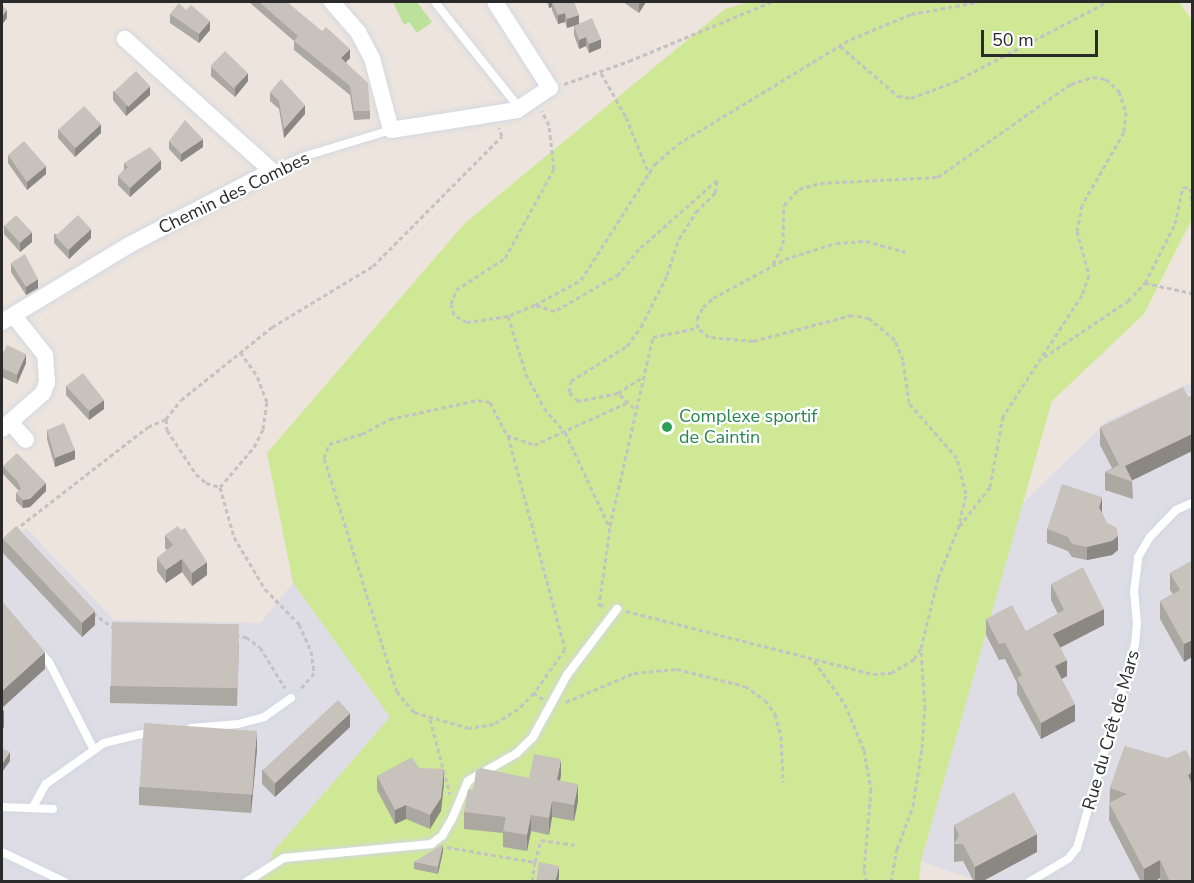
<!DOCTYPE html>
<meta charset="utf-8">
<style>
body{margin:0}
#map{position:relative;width:1194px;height:883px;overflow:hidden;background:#ece4dd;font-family:"Nunito Sans",sans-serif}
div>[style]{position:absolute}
.industrial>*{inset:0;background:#dedde5}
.green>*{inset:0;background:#bbe19a}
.pitch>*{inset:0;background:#cfe896}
.path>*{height:3px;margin-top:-1.5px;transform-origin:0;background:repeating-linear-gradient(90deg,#c3c3c3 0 4.5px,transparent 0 7.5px)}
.roads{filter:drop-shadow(0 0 2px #d2d7e3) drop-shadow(0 0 2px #d2d7e3)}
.service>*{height:8px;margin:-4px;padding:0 4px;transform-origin:4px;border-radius:4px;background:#fff}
.minor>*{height:16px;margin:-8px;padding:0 8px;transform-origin:8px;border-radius:8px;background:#fff}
.wall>*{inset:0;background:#aba7a1}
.shaded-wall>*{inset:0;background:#8b8883}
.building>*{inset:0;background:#c7c2bb;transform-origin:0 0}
.dots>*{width:16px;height:16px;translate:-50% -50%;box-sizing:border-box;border:3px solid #fff;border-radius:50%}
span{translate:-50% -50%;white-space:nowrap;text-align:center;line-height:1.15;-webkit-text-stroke:4.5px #fff;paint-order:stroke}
.street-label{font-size:18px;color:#2a2a2a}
.leisure-label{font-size:18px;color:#27864d}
.left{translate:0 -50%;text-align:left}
.frame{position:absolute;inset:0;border:3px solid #2a2a2a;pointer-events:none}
.scale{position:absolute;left:981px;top:30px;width:117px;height:27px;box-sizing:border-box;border:3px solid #2a2a2a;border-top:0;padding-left:8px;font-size:18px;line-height:21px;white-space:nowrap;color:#2a2a2a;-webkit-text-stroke:4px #fff;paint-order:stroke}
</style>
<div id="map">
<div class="industrial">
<div style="clip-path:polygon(1192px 382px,1192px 881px,977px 881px,921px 861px,1023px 503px,1108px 420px)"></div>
<div style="clip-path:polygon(26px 528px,114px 620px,260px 623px,293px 583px,390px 717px,273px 852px,260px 881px,2px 882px,2px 549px)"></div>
</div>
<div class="green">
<div style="clip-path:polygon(393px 2px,417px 2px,432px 22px,417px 33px,409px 22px,404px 25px)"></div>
</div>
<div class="pitch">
<div style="clip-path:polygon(749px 2px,1179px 2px,1192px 20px,1192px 219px,1144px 314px,1052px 401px,921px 861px,919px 881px,260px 882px,273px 852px,390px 717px,293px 583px,267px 453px,465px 223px,725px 9px)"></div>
</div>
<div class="path">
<div style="left:840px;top:46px;width:77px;rotate:40.8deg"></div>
<div style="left:898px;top:96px;width:13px;rotate:9deg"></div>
<div style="left:911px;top:98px;width:46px;rotate:-20.4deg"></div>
<div style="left:954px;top:82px;width:173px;rotate:-27.6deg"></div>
<div style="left:601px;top:73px;width:51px;rotate:60.4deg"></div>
<div style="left:626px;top:117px;width:61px;rotate:68deg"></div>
<div style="left:564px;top:84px;width:69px;rotate:-19.5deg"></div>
<div style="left:629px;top:61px;width:154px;rotate:-22.6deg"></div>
<div style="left:773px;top:264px;width:22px;rotate:-63deg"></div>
<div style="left:783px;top:244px;width:39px;rotate:-89deg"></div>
<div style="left:784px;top:205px;width:22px;rotate:-47deg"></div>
<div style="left:799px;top:189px;width:22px;rotate:-16deg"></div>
<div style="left:820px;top:183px;width:118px;rotate:-2.9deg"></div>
<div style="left:938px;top:177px;width:162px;rotate:-35deg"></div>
<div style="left:1071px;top:84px;width:23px;rotate:-18deg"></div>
<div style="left:1093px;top:77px;width:13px;rotate:9deg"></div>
<div style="left:1106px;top:79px;width:18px;rotate:43deg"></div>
<div style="left:1119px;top:91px;width:22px;rotate:72deg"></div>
<div style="left:1126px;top:112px;width:20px;rotate:96deg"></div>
<div style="left:1124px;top:132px;width:84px;rotate:119.9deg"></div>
<div style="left:1082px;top:205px;width:26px;rotate:101deg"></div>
<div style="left:1077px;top:231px;width:46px;rotate:74.7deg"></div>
<div style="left:1089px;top:275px;width:21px;rotate:109deg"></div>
<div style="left:1082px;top:295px;width:145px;rotate:123.1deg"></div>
<div style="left:1003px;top:416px;width:72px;rotate:100.4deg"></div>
<div style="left:990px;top:487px;width:52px;rotate:128deg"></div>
<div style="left:1145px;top:283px;width:48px;rotate:12deg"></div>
<div style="left:535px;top:305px;width:29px;rotate:158deg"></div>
<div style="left:508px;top:316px;width:41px;rotate:171.7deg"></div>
<div style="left:467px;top:322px;width:15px;rotate:-152deg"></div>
<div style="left:454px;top:315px;width:11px;rotate:-105deg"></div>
<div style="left:451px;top:304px;width:15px;rotate:-70deg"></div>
<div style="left:456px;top:290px;width:59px;rotate:-33.1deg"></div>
<div style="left:505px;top:258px;width:102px;rotate:-61.2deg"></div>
<div style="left:554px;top:169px;width:44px;rotate:-96.5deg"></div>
<div style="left:549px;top:125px;width:16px;rotate:-117deg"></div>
<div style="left:508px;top:316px;width:61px;rotate:72.8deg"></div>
<div style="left:526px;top:374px;width:38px;rotate:62deg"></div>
<div style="left:544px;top:408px;width:32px;rotate:49deg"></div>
<div style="left:565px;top:432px;width:106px;rotate:64.9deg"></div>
<div style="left:610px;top:528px;width:78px;rotate:98.1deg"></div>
<div style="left:599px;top:605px;width:6px;rotate:9deg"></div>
<div style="left:1044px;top:357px;width:101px;rotate:-33.7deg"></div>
<div style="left:1128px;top:301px;width:25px;rotate:-47deg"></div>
<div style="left:1145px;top:283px;width:66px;rotate:-63deg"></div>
<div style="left:1175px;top:224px;width:38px;rotate:-78deg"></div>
<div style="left:1183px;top:187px;width:7px;rotate:8deg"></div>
<div style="left:1190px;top:188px;width:18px;rotate:84deg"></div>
<div style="left:618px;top:393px;width:41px;rotate:168.7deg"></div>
<div style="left:578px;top:401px;width:13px;rotate:-135deg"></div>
<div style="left:569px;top:392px;width:11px;rotate:-80deg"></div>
<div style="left:571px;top:381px;width:66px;rotate:-32deg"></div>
<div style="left:627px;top:346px;width:24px;rotate:-54deg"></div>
<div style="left:641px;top:327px;width:58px;rotate:-63.4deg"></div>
<div style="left:667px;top:275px;width:38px;rotate:-72deg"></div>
<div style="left:679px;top:239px;width:32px;rotate:-58deg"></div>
<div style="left:696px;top:212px;width:27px;rotate:-45deg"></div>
<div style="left:715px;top:193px;width:13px;rotate:-81deg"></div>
<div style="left:717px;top:180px;width:104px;rotate:138.5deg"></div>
<div style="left:639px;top:249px;width:32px;rotate:129deg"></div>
<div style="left:619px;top:274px;width:74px;rotate:150deg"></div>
<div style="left:555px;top:311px;width:21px;rotate:-163deg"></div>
<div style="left:535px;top:305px;width:52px;rotate:-28.5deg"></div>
<div style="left:581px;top:280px;width:138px;rotate:-57.5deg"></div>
<div style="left:655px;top:164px;width:30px;rotate:-41deg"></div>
<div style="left:678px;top:144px;width:202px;rotate:-31.3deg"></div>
<div style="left:851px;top:39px;width:65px;rotate:-22.6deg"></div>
<div style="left:911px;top:14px;width:68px;rotate:-10.2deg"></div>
<div style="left:634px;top:408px;width:22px;rotate:-137deg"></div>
<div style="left:618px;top:393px;width:27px;rotate:-33deg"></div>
<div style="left:166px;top:419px;width:11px;rotate:85deg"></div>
<div style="left:167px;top:430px;width:53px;rotate:56.6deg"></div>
<div style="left:196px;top:474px;width:13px;rotate:42deg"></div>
<div style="left:206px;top:483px;width:15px;rotate:16deg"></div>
<div style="left:220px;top:487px;width:52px;rotate:-49.6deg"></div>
<div style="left:254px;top:447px;width:20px;rotate:-63deg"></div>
<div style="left:263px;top:429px;width:27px;rotate:-82deg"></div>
<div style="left:267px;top:402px;width:30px;rotate:-111deg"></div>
<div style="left:256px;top:374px;width:26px;rotate:-126deg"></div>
<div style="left:508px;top:436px;width:220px;rotate:75deg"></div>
<div style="left:565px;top:649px;width:54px;rotate:125.2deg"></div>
<div style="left:220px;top:487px;width:52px;rotate:74.4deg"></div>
<div style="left:234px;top:537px;width:61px;rotate:59.2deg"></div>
<div style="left:265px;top:589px;width:49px;rotate:45.8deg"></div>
<div style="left:299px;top:624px;width:30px;rotate:66deg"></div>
<div style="left:311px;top:651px;width:22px;rotate:82deg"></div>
<div style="left:314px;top:673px;width:23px;rotate:130deg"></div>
<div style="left:610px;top:526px;width:194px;rotate:-77.2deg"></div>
<div style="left:653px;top:337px;width:45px;rotate:-11.6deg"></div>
<div style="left:15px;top:530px;width:168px;rotate:-37.8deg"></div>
<div style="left:148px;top:427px;width:20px;rotate:-24deg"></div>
<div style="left:166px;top:419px;width:24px;rotate:-52deg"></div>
<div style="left:181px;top:400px;width:117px;rotate:-38.7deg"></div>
<div style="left:272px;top:327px;width:118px;rotate:-31.1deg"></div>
<div style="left:373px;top:266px;width:183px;rotate:-45.2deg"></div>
<div style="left:502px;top:136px;width:9px;rotate:-111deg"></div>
<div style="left:626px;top:611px;width:255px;rotate:14.3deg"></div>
<div style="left:873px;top:674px;width:18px;rotate:-3deg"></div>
<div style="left:891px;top:673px;width:27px;rotate:-31deg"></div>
<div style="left:914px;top:659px;width:13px;rotate:-58deg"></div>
<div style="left:921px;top:648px;width:72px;rotate:-76.3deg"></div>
<div style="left:938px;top:578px;width:53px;rotate:-67.8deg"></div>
<div style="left:958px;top:529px;width:36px;rotate:-77deg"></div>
<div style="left:966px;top:494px;width:37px;rotate:-104deg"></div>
<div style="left:957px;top:458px;width:73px;rotate:-131.1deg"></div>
<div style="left:909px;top:403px;width:43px;rotate:-97.9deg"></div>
<div style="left:903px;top:360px;width:22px;rotate:-112deg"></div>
<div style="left:895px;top:340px;width:34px;rotate:-140deg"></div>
<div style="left:869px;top:318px;width:17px;rotate:-170deg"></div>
<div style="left:852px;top:315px;width:102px;rotate:165.3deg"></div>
<div style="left:753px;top:341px;width:44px;rotate:-174.8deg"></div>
<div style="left:709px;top:337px;width:14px;rotate:-141deg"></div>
<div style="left:698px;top:328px;width:9px;rotate:-96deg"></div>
<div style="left:697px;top:319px;width:13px;rotate:-63deg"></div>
<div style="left:703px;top:307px;width:13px;rotate:-42deg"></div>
<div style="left:713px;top:298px;width:82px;rotate:-28.4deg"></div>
<div style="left:785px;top:259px;width:53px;rotate:-17.4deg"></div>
<div style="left:836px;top:243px;width:30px;rotate:-4deg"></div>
<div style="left:866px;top:241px;width:41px;rotate:15.4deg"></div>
<div style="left:93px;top:613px;width:26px;rotate:36deg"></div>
<div style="left:235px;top:636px;width:11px;rotate:5deg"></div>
<div style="left:246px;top:637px;width:17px;rotate:36deg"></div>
<div style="left:260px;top:647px;width:48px;rotate:58.6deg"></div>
<div style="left:814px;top:661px;width:53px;rotate:54.2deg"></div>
<div style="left:845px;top:704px;width:50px;rotate:67.6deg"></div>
<div style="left:864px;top:750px;width:40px;rotate:80deg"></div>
<div style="left:871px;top:789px;width:81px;rotate:94.9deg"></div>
<div style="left:864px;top:870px;width:12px;rotate:76deg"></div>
<div style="left:543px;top:699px;width:11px;rotate:-146deg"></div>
<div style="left:534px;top:693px;width:23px;rotate:135deg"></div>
<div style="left:518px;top:709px;width:28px;rotate:148deg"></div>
<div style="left:494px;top:724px;width:25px;rotate:171deg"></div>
<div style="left:469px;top:728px;width:57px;rotate:-163.8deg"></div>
<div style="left:414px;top:712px;width:26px;rotate:-130deg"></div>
<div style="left:397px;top:692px;width:245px;rotate:-107.3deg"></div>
<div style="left:324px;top:458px;width:15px;rotate:-70deg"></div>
<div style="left:329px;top:444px;width:34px;rotate:-17deg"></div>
<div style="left:362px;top:434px;width:32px;rotate:-28deg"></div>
<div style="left:390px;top:419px;width:90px;rotate:-12.2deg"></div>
<div style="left:478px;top:400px;width:12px;rotate:9deg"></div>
<div style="left:490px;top:402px;width:37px;rotate:63deg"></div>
<div style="left:507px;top:435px;width:29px;rotate:20deg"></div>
<div style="left:534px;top:445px;width:101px;rotate:-24.5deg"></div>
<div style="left:566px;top:702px;width:74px;rotate:-23.1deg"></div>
<div style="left:634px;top:673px;width:43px;rotate:-5.3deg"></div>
<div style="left:677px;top:669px;width:70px;rotate:14deg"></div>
<div style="left:745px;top:686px;width:24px;rotate:35deg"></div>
<div style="left:765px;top:700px;width:17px;rotate:54deg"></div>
<div style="left:775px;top:714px;width:23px;rotate:75deg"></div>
<div style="left:781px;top:736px;width:46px;rotate:87.5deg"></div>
<div style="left:430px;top:719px;width:78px;rotate:75.1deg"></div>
<div style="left:447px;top:847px;width:89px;rotate:9.7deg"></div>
<div style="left:535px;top:862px;width:20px;rotate:99deg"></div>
<div style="left:535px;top:862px;width:23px;rotate:-75deg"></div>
<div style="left:541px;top:840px;width:34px;rotate:8deg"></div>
<div style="left:891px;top:882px;width:34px;rotate:-80deg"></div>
<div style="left:897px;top:849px;width:46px;rotate:-69.6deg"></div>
<div style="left:913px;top:806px;width:59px;rotate:-81.2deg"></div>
<div style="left:922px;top:748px;width:39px;rotate:-86deg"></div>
<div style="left:925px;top:709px;width:61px;rotate:-93.8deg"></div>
</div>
<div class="roads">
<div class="service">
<div style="left:435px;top:2px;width:137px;rotate:51.5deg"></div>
<div style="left:272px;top:171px;width:33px;rotate:-25deg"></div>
<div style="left:302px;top:157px;width:93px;rotate:-16.9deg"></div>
<div style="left:39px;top:651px;width:15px;rotate:48deg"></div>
<div style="left:49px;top:662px;width:99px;rotate:62.9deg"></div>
<div style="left:191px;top:728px;width:47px;rotate:-4.9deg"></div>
<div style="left:238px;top:724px;width:27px;rotate:-15deg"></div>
<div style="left:264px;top:717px;width:33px;rotate:-35deg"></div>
<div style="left:2px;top:807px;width:51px;rotate:2.2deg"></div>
<div style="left:33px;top:807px;width:26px;rotate:-61deg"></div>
<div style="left:46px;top:784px;width:71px;rotate:-35.3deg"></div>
<div style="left:104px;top:743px;width:51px;rotate:-13.5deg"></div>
<div style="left:2px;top:852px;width:70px;rotate:25.5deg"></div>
<div style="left:246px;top:882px;width:45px;rotate:-32.3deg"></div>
<div style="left:284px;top:858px;width:148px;rotate:-5.4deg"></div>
<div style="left:431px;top:844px;width:14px;rotate:-36deg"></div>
<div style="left:442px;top:836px;width:20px;rotate:-60deg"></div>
<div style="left:452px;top:819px;width:41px;rotate:-67.2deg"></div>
<div style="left:468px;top:781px;width:56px;rotate:-29.7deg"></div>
<div style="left:517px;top:753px;width:23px;rotate:-45deg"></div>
<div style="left:533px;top:737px;width:71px;rotate:-61.3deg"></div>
<div style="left:567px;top:675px;width:83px;rotate:-52.9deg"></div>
<div style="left:1029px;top:882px;width:45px;rotate:-30.5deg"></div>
<div style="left:1068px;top:859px;width:14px;rotate:-51deg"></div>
<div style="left:1077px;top:848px;width:211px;rotate:-74.1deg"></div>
<div style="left:1135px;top:645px;width:21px;rotate:-85deg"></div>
<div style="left:1137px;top:624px;width:32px;rotate:-95deg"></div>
<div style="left:1134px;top:592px;width:35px;rotate:-83deg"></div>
<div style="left:1138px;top:557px;width:23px;rotate:-59deg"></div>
<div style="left:1150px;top:537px;width:37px;rotate:-46deg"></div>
<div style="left:1176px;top:510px;width:17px;rotate:-24deg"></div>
</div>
<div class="minor">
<div style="left:332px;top:2px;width:40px;rotate:49deg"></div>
<div style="left:358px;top:32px;width:30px;rotate:62deg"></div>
<div style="left:372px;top:58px;width:74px;rotate:75.2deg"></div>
<div style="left:391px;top:130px;width:128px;rotate:-9deg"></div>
<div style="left:517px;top:110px;width:40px;rotate:-34deg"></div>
<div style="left:550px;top:88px;width:102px;rotate:-122.6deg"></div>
<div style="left:2px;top:322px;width:149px;rotate:-31.2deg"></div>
<div style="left:129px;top:245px;width:161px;rotate:-27.4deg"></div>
<div style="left:272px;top:171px;width:198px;rotate:-138.1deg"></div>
<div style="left:10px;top:422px;width:24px;rotate:48deg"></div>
<div style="left:2px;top:429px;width:55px;rotate:-41.3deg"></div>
<div style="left:43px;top:393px;width:12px;rotate:-70deg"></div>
<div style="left:47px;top:382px;width:27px;rotate:-94deg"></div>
<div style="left:45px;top:355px;width:50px;rotate:-128.5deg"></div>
</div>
</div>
<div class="wall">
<div style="clip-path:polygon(249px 2px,287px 2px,350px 58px,346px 62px,370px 111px,370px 119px,354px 120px,350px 95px,294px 50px,294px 41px)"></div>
<div style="clip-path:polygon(547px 2px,574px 2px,579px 23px,601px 48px,589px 53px,586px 46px,579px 49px,574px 35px,574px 26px,567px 28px,565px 22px,558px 24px,552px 10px,552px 7px,549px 8px)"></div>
<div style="clip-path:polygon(623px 2px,646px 2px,639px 13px)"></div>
<div style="clip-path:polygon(186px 10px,210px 30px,199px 43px,170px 23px,170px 14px)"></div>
<div style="clip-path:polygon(211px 67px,248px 81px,235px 97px,211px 76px)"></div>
<div style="clip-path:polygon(113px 91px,150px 95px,126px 116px,113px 100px)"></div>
<div style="clip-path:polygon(270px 92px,305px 114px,284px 138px,279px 109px,270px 101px)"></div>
<div style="clip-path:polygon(58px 129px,101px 133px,75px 157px,58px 138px)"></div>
<div style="clip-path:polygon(169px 141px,203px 147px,181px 162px,169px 149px)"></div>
<div style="clip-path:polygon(8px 155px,46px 174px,27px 190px,8px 163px)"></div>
<div style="clip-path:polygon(124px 163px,161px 169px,130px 197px,118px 185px,118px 176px,124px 170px)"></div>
<div style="clip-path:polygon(4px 225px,32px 242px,20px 252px,4px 234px)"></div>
<div style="clip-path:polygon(54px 234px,91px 238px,69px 259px,54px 243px)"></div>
<div style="clip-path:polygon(11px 263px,38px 288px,26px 295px,11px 272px)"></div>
<div style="clip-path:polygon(2px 355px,26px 363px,17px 384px,2px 377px)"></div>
<div style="clip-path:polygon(66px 386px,104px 409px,89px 420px,66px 395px)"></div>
<div style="clip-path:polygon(1192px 396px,1192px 451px,1132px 480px,1133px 499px,1105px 490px,1105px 472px,1112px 468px,1100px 445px,1100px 427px)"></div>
<div style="clip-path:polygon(47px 430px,75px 459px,55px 467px,47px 439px)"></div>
<div style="clip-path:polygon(3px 466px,46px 491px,30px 507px,23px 508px,16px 501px,16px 493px,19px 491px,18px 490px,3px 474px)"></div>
<div style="clip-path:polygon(1102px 511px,1102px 513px,1118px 550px,1112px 555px,1087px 560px,1072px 557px,1068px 551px,1047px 543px,1047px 529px)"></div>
<div style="clip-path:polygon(165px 535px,207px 575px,192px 586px,182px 572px,166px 583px,157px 571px,157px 558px,167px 550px,165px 548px)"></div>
<div style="clip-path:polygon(2px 538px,95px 625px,82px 637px,2px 552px)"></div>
<div style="clip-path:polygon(1192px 561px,1184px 662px,1160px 619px,1160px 601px,1173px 594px,1170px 590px,1170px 573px)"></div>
<div style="clip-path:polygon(1051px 584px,1104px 625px,1060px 648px,1067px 676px,1061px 679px,1075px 721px,1041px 739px,1017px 694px,1017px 683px,1005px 659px,999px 660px,986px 635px,986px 619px,1026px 631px,1058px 614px,1051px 600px)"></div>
<div style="clip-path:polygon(239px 643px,237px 706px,110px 703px,110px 686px)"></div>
<div style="clip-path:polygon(350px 727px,275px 797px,262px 784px,262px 770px)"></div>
<div style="clip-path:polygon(1125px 746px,1192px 882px,1161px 882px,1160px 878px,1154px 882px,1141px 882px,1109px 820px,1110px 788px)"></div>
<div style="clip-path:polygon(257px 749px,251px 813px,139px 805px,139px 787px)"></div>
<div style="clip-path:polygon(419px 768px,444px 783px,441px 811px,430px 829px,406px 819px,395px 824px,377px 790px,377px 776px)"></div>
<div style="clip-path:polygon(561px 775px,560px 780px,578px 801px,574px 821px,552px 817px,549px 835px,531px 831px,527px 851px,503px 847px,503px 833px,464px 829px,464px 812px,473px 790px)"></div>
<div style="clip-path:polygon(954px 825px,1037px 852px,981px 882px,974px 882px,963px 861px,954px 862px)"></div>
<div style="clip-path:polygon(443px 851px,438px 874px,414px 869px,414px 862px)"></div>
</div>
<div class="shaded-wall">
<div style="clip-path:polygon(549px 2px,552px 2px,552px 7px,549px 8px)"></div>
<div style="clip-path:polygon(641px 2px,646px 2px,639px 13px,639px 4px)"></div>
<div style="clip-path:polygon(7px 10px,7px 18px,2px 25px,2px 16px)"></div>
<div style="clip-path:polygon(565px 13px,565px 22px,558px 24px,558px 15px)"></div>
<div style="clip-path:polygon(579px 15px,579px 24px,567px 28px,567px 19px)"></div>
<div style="clip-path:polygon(210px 21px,210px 30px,199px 43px,199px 34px)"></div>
<div style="clip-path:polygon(586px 37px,586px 46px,579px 49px,579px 40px)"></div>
<div style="clip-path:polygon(601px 39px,601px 48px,589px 53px,589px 44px)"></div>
<div style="clip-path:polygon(350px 49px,350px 58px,341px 67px,341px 58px)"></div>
<div style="clip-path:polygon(248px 73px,248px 81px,235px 97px,235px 88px)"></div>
<div style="clip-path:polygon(150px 86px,150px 95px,126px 116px,126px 107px)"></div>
<div style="clip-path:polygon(305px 105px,305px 114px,284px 138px,284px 129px)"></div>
<div style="clip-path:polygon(101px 124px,101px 133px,75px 157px,75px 148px)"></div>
<div style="clip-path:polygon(203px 139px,203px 147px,181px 162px,181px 154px)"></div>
<div style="clip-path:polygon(161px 160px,161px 169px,130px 197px,130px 188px)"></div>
<div style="clip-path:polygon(46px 166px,46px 174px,27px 190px,27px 182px)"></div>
<div style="clip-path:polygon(91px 229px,91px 238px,69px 259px,69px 250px)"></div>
<div style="clip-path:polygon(32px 232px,32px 242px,20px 252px,20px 243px)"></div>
<div style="clip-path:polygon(38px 279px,38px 288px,26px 295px,26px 287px)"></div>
<div style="clip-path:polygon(26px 354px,26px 363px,17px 384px,17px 375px)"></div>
<div style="clip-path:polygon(104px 400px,104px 409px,89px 420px,89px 411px)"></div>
<div style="clip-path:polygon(1192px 434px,1192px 451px,1131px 481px,1125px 466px)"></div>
<div style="clip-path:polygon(75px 450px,75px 459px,55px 467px,55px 458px)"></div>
<div style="clip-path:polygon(46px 483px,46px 491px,30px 507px,23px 508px,23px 500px)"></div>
<div style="clip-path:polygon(1102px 497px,1102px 511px,1099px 521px,1099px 507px)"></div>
<div style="clip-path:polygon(1118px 536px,1118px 550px,1112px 555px,1087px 560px,1087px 547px)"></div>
<div style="clip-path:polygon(182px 559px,182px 572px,166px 583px,166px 570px)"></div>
<div style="clip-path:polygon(207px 562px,207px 575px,192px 586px,192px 573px)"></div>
<div style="clip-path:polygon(1104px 609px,1104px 625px,1053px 651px,1053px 634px)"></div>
<div style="clip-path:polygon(95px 611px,95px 625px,82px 637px,82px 623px)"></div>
<div style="clip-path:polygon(1192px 640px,1192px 657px,1184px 662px,1184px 644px)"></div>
<div style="clip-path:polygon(45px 652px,45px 669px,2px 708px,2px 691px)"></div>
<div style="clip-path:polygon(1067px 660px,1067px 676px,1055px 683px,1055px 666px)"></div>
<div style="clip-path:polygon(1075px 704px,1075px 721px,1041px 739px,1041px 723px)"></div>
<div style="clip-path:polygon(4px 710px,4px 727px,2px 730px,2px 712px)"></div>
<div style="clip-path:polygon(350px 713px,350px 727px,275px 797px,275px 783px)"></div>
<div style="clip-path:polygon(257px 731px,257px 749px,251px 813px,251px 795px)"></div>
<div style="clip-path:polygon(10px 752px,10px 761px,2px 772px,2px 764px)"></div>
<div style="clip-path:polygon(561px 759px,561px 775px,557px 796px,557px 780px)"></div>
<div style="clip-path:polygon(444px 769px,444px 783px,441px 811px,430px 829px,430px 815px)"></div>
<div style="clip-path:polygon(1192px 772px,1192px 790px,1188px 775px)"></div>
<div style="clip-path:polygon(578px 784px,578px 801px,574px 821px,574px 805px)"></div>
<div style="clip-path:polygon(552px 801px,552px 817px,549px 835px,549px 818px)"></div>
<div style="clip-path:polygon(406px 805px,406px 819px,395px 824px,395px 810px)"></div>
<div style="clip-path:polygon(531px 815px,531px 831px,527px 851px,527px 835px)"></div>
<div style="clip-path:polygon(1037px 834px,1037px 852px,981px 882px,975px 882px,975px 867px)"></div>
<div style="clip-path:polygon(443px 844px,443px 851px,438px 874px,438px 867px)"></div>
<div style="clip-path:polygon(1160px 860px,1160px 878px,1154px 882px,1144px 882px,1144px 869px)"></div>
<div style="clip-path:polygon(559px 866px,559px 878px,558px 882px,555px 882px)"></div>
</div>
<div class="building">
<div style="clip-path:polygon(259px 2px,287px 2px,322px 31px,326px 27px,350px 49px,341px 58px,368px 83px,370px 111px,354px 111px,350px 86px,294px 41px,298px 36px)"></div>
<div style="clip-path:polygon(552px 2px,574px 2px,579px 15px,567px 19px,565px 13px,558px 15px)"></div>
<div style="clip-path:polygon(179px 3px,186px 10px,191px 5px,210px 21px,199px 34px,170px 14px)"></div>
<div style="clip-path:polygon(2px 5px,7px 10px,2px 16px)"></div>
<div style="clip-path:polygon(592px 18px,601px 39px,589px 44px,586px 37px,579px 40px,574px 26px)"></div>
<div style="left:225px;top:51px;width:32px;height:21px;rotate:44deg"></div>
<div style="left:136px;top:71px;width:21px;height:30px;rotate:47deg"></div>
<div style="clip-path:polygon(281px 79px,305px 105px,284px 129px,279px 101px,270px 92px)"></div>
<div style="left:84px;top:106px;width:25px;height:35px;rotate:47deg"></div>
<div style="clip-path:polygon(185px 120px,203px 139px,181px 154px,169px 141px)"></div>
<div style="clip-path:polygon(24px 141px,46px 166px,27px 182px,8px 155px)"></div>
<div style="clip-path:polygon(150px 147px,161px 160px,130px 188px,118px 176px,128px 167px,124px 163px)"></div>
<div style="left:16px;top:215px;width:23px;height:16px;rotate:47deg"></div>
<div style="left:78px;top:215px;width:19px;height:31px;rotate:47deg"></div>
<div style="clip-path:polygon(25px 254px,38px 279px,26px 287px,11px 263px)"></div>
<div style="clip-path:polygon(7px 345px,26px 354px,17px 375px,2px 368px,2px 355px)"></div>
<div style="clip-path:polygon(83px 373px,104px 400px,89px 411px,66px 386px)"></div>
<div style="clip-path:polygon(1183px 387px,1189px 398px,1192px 396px,1192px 434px,1125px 466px,1133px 482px,1105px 472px,1119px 465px,1100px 427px)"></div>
<div style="clip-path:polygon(64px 423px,75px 450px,55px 458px,47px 430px)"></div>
<div style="clip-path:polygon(17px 453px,46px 483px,30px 499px,23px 500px,16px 493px,21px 489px,18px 482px,3px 466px)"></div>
<div style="clip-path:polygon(1062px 484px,1102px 497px,1099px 507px,1107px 523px,1117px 528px,1118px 536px,1112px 541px,1087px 547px,1072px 544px,1068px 537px,1047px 529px)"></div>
<div style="left:16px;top:526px;width:116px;height:18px;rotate:47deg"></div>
<div style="clip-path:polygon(178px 526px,181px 530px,185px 528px,207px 562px,192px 573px,182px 559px,166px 570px,157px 558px,173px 545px,165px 535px)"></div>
<div style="clip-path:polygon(1192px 561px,1192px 640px,1184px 644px,1160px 601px,1180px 590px,1170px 573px)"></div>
<div style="clip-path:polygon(1083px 567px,1104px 609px,1053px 634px,1067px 660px,1055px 666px,1075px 704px,1041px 723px,1017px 678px,1022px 675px,1005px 643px,999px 644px,986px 619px,1012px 605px,1026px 631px,1064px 610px,1051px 584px)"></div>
<div style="clip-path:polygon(2px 601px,45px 652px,2px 691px)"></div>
<div style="left:112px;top:622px;width:127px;height:64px;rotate:1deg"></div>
<div style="left:338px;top:700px;width:18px;height:103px;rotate:47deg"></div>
<div style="left:144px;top:723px;width:113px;height:64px;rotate:4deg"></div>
<div style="clip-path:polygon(1125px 746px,1167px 758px,1186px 750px,1192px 762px,1192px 772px,1188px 775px,1192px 784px,1192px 882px,1170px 882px,1160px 860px,1144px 869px,1109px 803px,1127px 794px,1110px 788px)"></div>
<div style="clip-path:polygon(2px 748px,10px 752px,2px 764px)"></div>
<div style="clip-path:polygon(534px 754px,561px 759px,557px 780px,578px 784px,574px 805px,552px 801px,549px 818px,531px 815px,527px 835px,503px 831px,506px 817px,464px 812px,468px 789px,473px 790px,476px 771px,481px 768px,529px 778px)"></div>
<div style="clip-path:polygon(412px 757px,419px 768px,444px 769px,441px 798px,430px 815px,406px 805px,395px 810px,377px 776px)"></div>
<div style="clip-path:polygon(1014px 792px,1037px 834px,975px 867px,963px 844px,954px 844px,959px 835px,954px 825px)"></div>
<div style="clip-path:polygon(443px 844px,438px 867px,414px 862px)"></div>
<div style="clip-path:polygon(539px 862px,559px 866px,555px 882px,536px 882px)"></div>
</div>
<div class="dots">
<div style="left:667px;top:427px;background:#2e9e5b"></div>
</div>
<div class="street-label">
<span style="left:234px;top:193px;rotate:-26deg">Chemin des Combes</span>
<span style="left:1111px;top:730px;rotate:-74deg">Rue du Crêt de Mars</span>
</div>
<div class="leisure-label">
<span class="left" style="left:679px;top:427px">Complexe sportif<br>de Caintin</span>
</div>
<div class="frame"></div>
<div class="scale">50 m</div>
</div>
